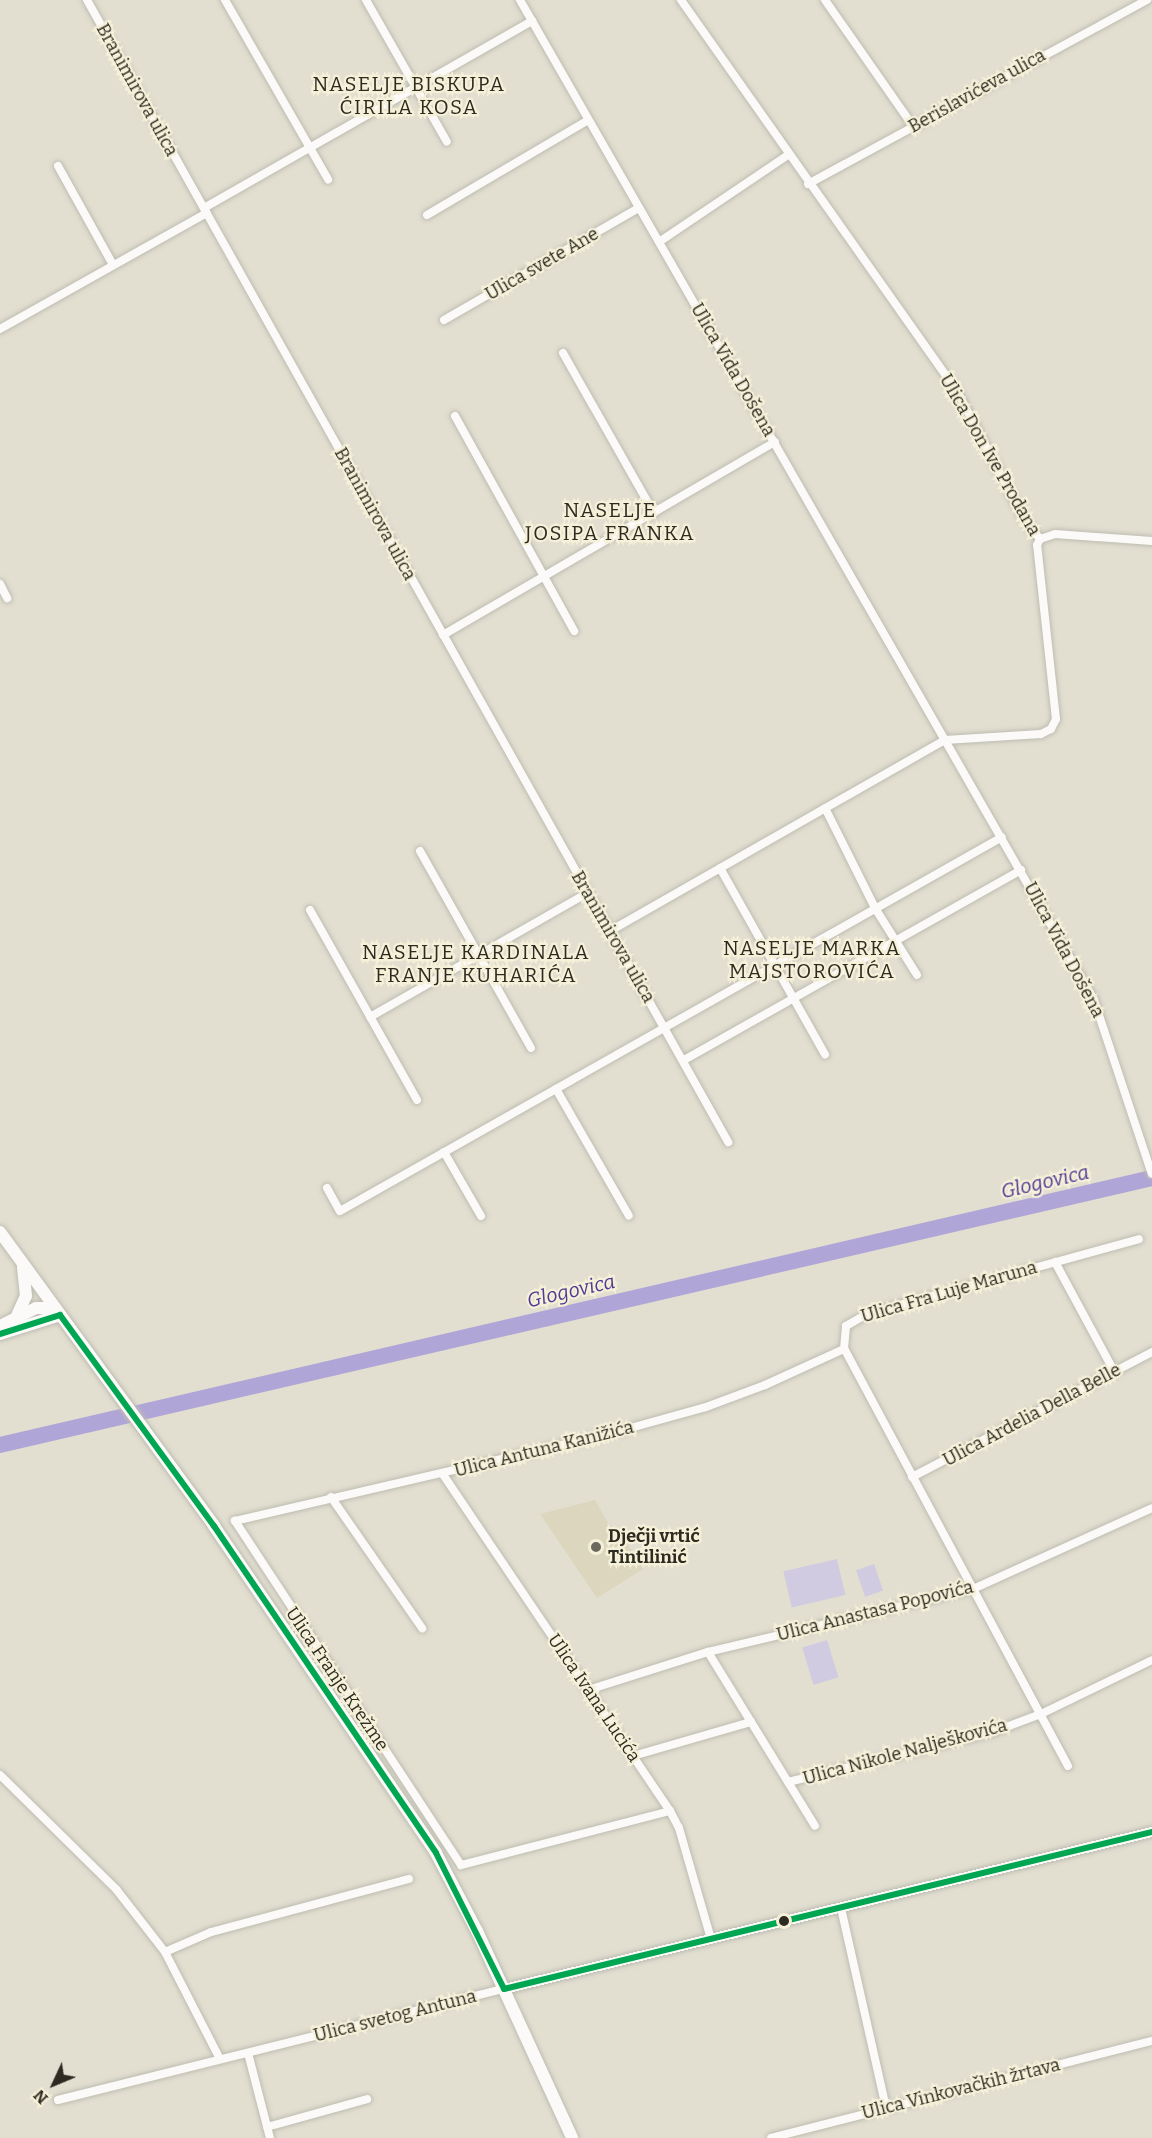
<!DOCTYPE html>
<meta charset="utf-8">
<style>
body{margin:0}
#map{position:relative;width:1152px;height:2138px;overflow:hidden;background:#e2dfd1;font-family:Bitter,serif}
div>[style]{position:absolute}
.built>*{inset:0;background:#dcd6bf}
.green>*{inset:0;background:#d0cbe0;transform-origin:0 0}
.river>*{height:16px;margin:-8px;padding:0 8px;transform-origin:8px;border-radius:8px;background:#b0a5d7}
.roads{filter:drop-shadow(0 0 2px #bebcb1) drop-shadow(0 0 2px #bebcb1)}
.street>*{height:8px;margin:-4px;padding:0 4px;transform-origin:4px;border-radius:4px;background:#fbfaf8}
.secondary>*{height:10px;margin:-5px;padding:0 5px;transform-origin:5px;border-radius:5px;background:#fbfaf8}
.primary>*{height:12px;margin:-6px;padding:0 6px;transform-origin:6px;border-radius:6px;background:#fbfaf8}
.bus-1>*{height:6px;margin:-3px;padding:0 3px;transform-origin:3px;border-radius:3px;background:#00a651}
.dots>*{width:16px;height:16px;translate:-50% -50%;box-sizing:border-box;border:3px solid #f5f0d8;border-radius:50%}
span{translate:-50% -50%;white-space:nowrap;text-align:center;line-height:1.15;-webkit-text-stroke:4.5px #f5f0d8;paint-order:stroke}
.street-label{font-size:18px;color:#2c2a21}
.poi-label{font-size:18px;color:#2c2a21;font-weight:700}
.left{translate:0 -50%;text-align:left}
.neighbourhood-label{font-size:20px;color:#2c2a21;letter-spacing:1.5px}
.water-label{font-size:20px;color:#513994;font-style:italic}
.north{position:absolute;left:24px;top:2054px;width:60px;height:60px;-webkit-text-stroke:4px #f5f0d8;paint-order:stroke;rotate:226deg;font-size:16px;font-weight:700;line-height:24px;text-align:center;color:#2c2a21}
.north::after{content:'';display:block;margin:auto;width:21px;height:27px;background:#2c2a21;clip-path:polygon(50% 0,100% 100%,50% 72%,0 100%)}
</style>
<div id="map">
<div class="built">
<div style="clip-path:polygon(595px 1500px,610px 1526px,618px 1528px,643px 1569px,597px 1598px,540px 1514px)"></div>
</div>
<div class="green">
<div style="left:837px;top:1559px;width:37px;height:55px;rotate:77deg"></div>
<div style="left:874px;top:1564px;width:28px;height:19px;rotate:71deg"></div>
<div style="left:827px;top:1640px;width:39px;height:26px;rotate:73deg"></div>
</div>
<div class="river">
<div style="left:0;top:1445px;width:1183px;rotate:-13.05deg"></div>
</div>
<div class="roads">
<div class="street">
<div style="left:87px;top:0;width:1310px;rotate:60.69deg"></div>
<div style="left:225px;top:0;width:207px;rotate:60.1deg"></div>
<div style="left:366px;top:0;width:163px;rotate:60.3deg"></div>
<div style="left:520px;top:0;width:1153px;rotate:60.14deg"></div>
<div style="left:1094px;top:1000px;width:183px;rotate:71.6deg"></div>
<div style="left:681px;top:0;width:479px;rotate:54.8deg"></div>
<div style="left:957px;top:391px;width:147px;rotate:62.4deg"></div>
<div style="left:1025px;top:521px;width:23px;rotate:50deg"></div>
<div style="left:825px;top:0;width:154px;rotate:55.1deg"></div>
<div style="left:58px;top:166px;width:113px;rotate:60.9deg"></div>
<div style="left:808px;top:184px;width:386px;rotate:-28.5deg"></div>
<div style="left:204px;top:208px;width:378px;rotate:-29.7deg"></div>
<div style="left:427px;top:215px;width:187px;rotate:-30.5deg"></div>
<div style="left:659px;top:242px;width:156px;rotate:-34deg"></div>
<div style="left:444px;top:320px;width:225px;rotate:-29.9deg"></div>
<div style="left:0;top:329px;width:237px;rotate:-29.3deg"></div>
<div style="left:563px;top:353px;width:184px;rotate:60.4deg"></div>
<div style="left:455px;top:416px;width:246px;rotate:61deg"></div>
<div style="left:1040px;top:539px;width:16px;rotate:-18deg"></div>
<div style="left:1055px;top:534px;width:97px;rotate:4.1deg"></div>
<div style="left:0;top:584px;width:16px;rotate:63deg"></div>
<div style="left:443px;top:635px;width:384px;rotate:-30.2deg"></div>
<div style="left:825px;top:808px;width:112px;rotate:63.4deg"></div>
<div style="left:875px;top:908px;width:79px;rotate:57.9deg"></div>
<div style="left:420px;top:851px;width:226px;rotate:60.6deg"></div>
<div style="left:720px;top:868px;width:214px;rotate:60.6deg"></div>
<div style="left:310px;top:910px;width:218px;rotate:60.6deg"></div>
<div style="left:610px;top:931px;width:386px;rotate:-29.7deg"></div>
<div style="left:945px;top:740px;width:96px;rotate:-3.6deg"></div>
<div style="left:1041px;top:734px;width:11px;rotate:-27deg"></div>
<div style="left:1051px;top:729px;width:11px;rotate:-63deg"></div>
<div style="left:1056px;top:719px;width:175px;rotate:-96.2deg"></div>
<div style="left:1037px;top:545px;width:7px;rotate:-63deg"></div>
<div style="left:370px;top:1017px;width:250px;rotate:-29.7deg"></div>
<div style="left:684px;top:1060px;width:387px;rotate:-29.4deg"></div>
<div style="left:556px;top:1089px;width:146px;rotate:60.1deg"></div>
<div style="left:444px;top:1152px;width:74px;rotate:60deg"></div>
<div style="left:327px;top:1188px;width:26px;rotate:61deg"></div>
<div style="left:340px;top:1211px;width:760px;rotate:-29.46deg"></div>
<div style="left:1055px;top:1262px;width:124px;rotate:61.6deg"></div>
<div style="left:442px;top:1473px;width:408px;rotate:56deg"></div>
<div style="left:670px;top:1811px;width:19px;rotate:62deg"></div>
<div style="left:679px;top:1828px;width:116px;rotate:73.9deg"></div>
<div style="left:912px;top:1477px;width:271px;rotate:-27.5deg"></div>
<div style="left:331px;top:1497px;width:160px;rotate:55.2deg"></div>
<div style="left:708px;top:1652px;width:204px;rotate:58.4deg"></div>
<div style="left:588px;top:1690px;width:126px;rotate:-17.6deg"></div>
<div style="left:708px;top:1652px;width:272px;rotate:-13.4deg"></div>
<div style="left:973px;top:1589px;width:196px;rotate:-24.3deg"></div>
<div style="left:633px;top:1756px;width:123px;rotate:-16.1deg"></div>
<div style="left:1068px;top:1766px;width:473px;rotate:-118.2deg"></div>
<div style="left:844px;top:1349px;width:23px;rotate:-85deg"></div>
<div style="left:846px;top:1326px;width:24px;rotate:-30deg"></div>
<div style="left:867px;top:1314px;width:282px;rotate:-15.4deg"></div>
<div style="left:0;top:1775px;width:163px;rotate:44.5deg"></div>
<div style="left:116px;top:1889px;width:80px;rotate:52.1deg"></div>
<div style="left:165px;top:1952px;width:120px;rotate:62.8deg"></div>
<div style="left:788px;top:1782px;width:211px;rotate:-13.7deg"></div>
<div style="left:993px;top:1732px;width:51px;rotate:-20.6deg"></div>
<div style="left:1041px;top:1714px;width:123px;rotate:-25.9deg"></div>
<div style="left:670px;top:1811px;width:216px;rotate:165.5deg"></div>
<div style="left:461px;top:1865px;width:412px;rotate:-123.3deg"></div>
<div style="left:235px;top:1521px;width:391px;rotate:-13.1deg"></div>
<div style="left:616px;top:1432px;width:93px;rotate:-15.5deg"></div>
<div style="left:706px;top:1407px;width:63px;rotate:-20.4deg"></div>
<div style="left:765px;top:1385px;width:87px;rotate:-24.5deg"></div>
<div style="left:841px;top:1908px;width:205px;rotate:77.3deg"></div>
<div style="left:165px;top:1952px;width:50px;rotate:-23.5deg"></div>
<div style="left:211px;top:1932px;width:205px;rotate:-15deg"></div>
<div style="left:248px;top:2053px;width:88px;rotate:75.5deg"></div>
<div style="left:58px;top:2100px;width:460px;rotate:-14deg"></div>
<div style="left:267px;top:2127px;width:104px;rotate:-15.6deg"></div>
<div style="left:771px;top:2138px;width:393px;rotate:-14.3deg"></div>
</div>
<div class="secondary">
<div style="left:504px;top:1989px;width:667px;rotate:-13.62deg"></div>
</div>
<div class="primary">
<div style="left:0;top:1232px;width:364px;rotate:53.9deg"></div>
<div style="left:214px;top:1526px;width:395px;rotate:55.8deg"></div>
<div style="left:436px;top:1853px;width:88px;rotate:62.3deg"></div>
<div style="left:477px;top:1931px;width:228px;rotate:65.3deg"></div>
<div style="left:16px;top:1318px;width:24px;rotate:-66deg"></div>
<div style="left:26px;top:1296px;width:29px;rotate:-96deg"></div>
<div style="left:0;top:1326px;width:40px;rotate:-26.6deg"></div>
<div style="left:36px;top:1308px;width:19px"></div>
<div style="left:0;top:1334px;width:63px;rotate:-17.6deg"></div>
</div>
</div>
<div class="bus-1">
<div style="left:0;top:1334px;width:63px;rotate:-17.6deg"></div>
<div style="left:60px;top:1315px;width:261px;rotate:53.9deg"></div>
<div style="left:214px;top:1526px;width:395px;rotate:55.8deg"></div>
<div style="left:436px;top:1853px;width:152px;rotate:63.4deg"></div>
<div style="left:504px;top:1989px;width:667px;rotate:-13.62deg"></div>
</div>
<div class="dots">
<div style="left:596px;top:1547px;background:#6c695f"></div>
<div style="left:784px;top:1921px;background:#2c2a21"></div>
</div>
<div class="street-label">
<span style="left:137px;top:90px;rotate:61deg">Branimirova ulica</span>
<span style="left:977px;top:91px;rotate:-29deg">Berislavićeva ulica</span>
<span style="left:542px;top:264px;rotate:-30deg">Ulica svete Ane</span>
<span style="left:733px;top:370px;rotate:60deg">Ulica Vida Došena</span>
<span style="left:990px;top:455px;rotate:60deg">Ulica Don Ive Prodana</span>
<span style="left:375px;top:514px;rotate:61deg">Branimirova ulica</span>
<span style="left:613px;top:937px;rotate:60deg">Branimirova ulica</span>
<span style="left:1064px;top:950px;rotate:62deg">Ulica Vida Došena</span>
<span style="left:949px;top:1292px;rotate:-16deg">Ulica Fra Luje Maruna</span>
<span style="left:1032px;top:1415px;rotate:-28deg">Ulica Ardelia Della Belle</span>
<span style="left:544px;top:1449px;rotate:-14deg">Ulica Antuna Kanižića</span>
<span style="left:875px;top:1611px;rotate:-14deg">Ulica Anastasa Popovića</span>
<span style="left:337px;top:1679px;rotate:56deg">Ulica Franje Krežme</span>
<span style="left:594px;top:1698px;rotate:56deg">Ulica Ivana Lucića</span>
<span style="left:905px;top:1752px;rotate:-15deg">Ulica Nikole Nalješkovića</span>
<span style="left:395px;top:2016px;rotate:-14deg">Ulica svetog Antuna</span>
<span style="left:961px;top:2089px;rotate:-14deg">Ulica Vinkovačkih žrtava</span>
</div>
<div class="poi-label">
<span class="left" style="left:608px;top:1547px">Dječji vrtić<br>Tintilinić</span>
</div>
<div class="neighbourhood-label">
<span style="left:409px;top:96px">NASELJE BISKUPA<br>ĆIRILA KOSA</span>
<span style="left:610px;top:522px">NASELJE<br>JOSIPA FRANKA</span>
<span style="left:812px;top:960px">NASELJE MARKA<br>MAJSTOROVIĆA</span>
<span style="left:476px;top:964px">NASELJE KARDINALA<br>FRANJE KUHARIĆA</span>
</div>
<div class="water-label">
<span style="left:1045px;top:1182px;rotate:-13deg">Glogovica</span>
<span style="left:571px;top:1291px;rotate:-13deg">Glogovica</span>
</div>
<div class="north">N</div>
</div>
